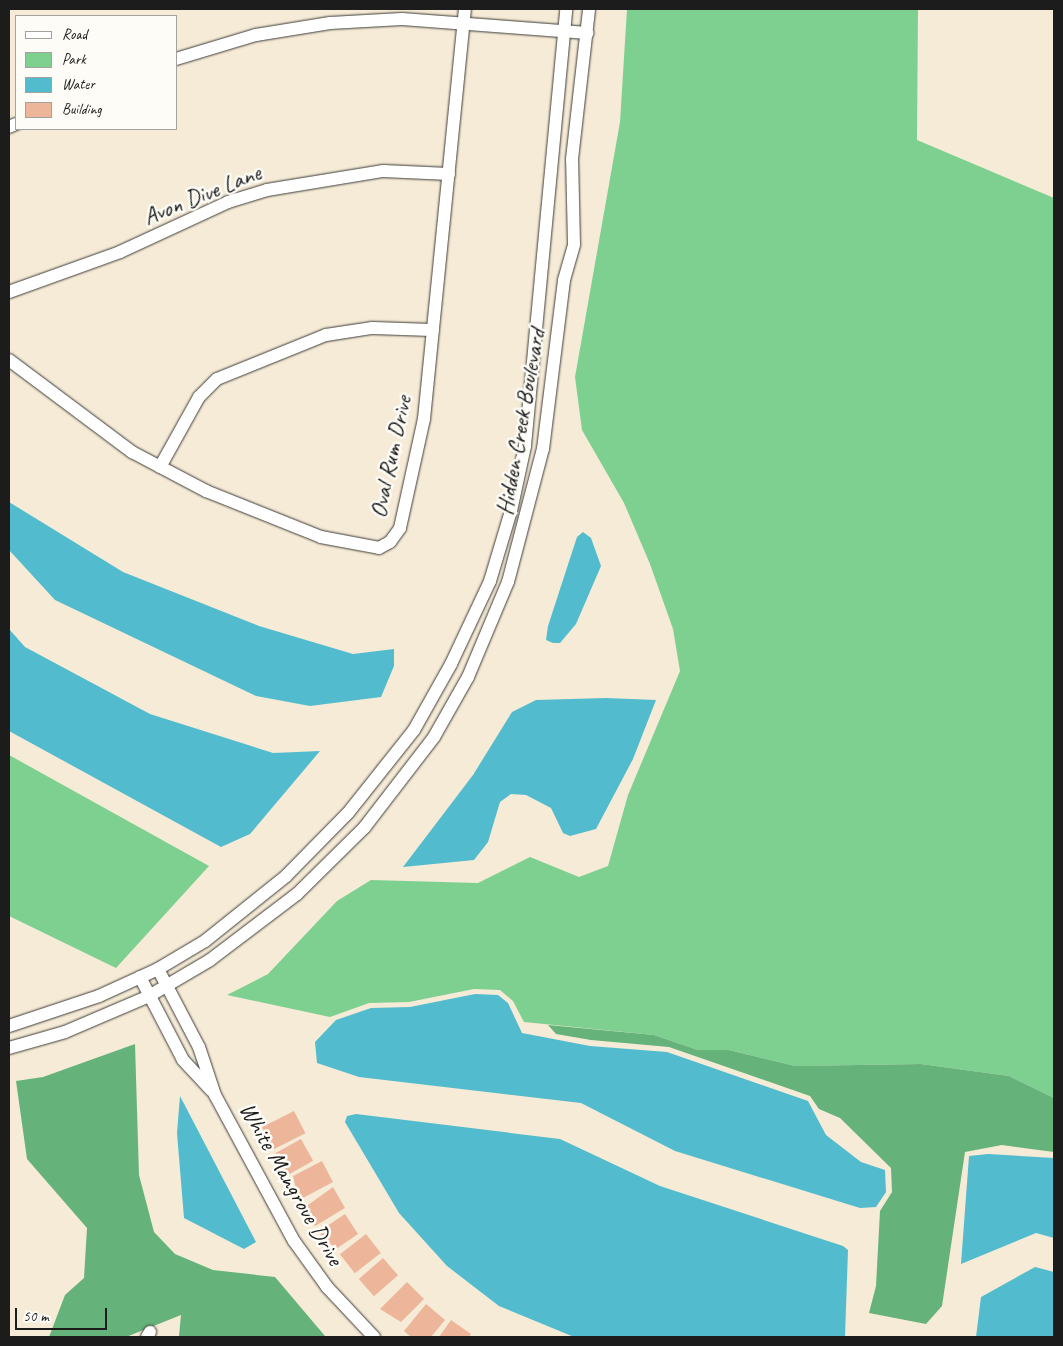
<!DOCTYPE html>
<style>
body{margin:0}
#map{position:relative;width:1063px;height:1346px;overflow:hidden;background:#f5ebd6;font-family:Caveat,sans-serif}
div>[style]{position:absolute}
.green>*{inset:0;background:#7ed091}
.forest>*{inset:0;background:#66b27b}
.water>*{inset:0;background:#52bcce}
.building>*{inset:0;background:#edb599;transform-origin:0 0}
.roads{filter:drop-shadow(0 0 1px #3d3b38) drop-shadow(0 0 1px #3d3b38)}
.minor>*{height:12px;margin:-6px;padding:0 6px;transform-origin:6px;border-radius:6px;background:#fff}
span{translate:-50% -50%;white-space:nowrap;text-align:center;line-height:1.15;-webkit-text-stroke:5px #fdfcf7;paint-order:stroke}
.street-label{font-size:24px;color:#1c1c1c}
.frame{position:absolute;inset:0;border:10px solid #1c1c1c;pointer-events:none}
.legend{position:absolute;left:15px;top:15px;width:162px;height:115px;box-sizing:border-box;background:#fdfcf7;border:1px solid #a3a29f;margin:0;padding:6px 9px;list-style:none;font-size:15px;color:#1c1c1c}
.legend li{display:flex;align-items:center;gap:10px;height:25px}
.legend b{width:25px;border:1px solid #a3a29f}
.scale{position:absolute;left:15px;top:1308px;width:92px;height:22px;box-sizing:border-box;border:2px solid #1c1c1c;border-top:0;padding-left:6px;font-size:15px;line-height:18px;white-space:nowrap;color:#1c1c1c;-webkit-text-stroke:4px #fdfcf7;paint-order:stroke}
</style>
<div id="map">
<div class="green">
<div style="clip-path:polygon(627px 9px,918px 9px,917px 140px,1054px 198px,1054px 1098px,1009px 1076px,921px 1064px,795px 1066px,729px 1050px,698px 1050px,654px 1035px,524px 1022px,513px 1001px,500px 990px,474px 989px,409px 1002px,369px 1003px,330px 1017px,227px 995px,268px 974px,337px 901px,371px 880px,478px 883px,530px 857px,579px 877px,608px 866px,628px 795px,680px 671px,673px 629px,650px 564px,624px 503px,582px 430px,575px 377px,620px 122px)"></div>
<div style="clip-path:polygon(9px 755px,209px 866px,116px 968px,9px 916px)"></div>
</div>
<div class="forest">
<div style="clip-path:polygon(548px 1025px,654px 1035px,698px 1050px,729px 1050px,795px 1066px,921px 1064px,1009px 1076px,1054px 1098px,1054px 1152px,1002px 1145px,965px 1152px,942px 1306px,926px 1324px,869px 1313px,876px 1286px,880px 1211px,892px 1192px,891px 1168px,840px 1118px,819px 1109px,810px 1096px,669px 1047px,591px 1040px,556px 1034px)"></div>
<div style="clip-path:polygon(135px 1044px,139px 1175px,154px 1232px,175px 1254px,213px 1270px,275px 1277px,325px 1336px,179px 1336px,181px 1315px,126px 1337px,49px 1337px,65px 1295px,84px 1278px,87px 1228px,27px 1159px,16px 1081px,43px 1077px)"></div>
</div>
<div class="water">
<div style="clip-path:polygon(9px 502px,123px 572px,259px 626px,353px 654px,394px 649px,394px 666px,381px 697px,310px 706px,256px 696px,55px 600px,9px 550px)"></div>
<div style="clip-path:polygon(583px 532px,591px 538px,601px 566px,576px 624px,560px 643px,553px 643px,546px 640px,548px 626px,577px 537px)"></div>
<div style="clip-path:polygon(9px 629px,25px 647px,150px 714px,273px 753px,320px 751px,250px 834px,221px 847px,9px 731px)"></div>
<div style="clip-path:polygon(606px 698px,656px 700px,633px 759px,596px 829px,570px 836px,563px 833px,551px 808px,526px 795px,511px 794px,500px 802px,488px 842px,474px 860px,403px 867px,473px 775px,512px 712px,536px 700px)"></div>
<div style="clip-path:polygon(475px 994px,498px 995px,508px 1003px,522px 1033px,590px 1046px,667px 1052px,808px 1101px,826px 1135px,861px 1162px,885px 1170px,886px 1192px,876px 1207px,860px 1208px,675px 1151px,581px 1103px,359px 1077px,317px 1063px,315px 1042px,336px 1020px,371px 1008px,410px 1007px)"></div>
<div style="clip-path:polygon(180px 1096px,256px 1242px,244px 1249px,184px 1218px,177px 1133px)"></div>
<div style="clip-path:polygon(356px 1114px,560px 1139px,660px 1186px,843px 1246px,848px 1250px,845px 1337px,574px 1337px,499px 1306px,447px 1266px,399px 1213px,345px 1122px,347px 1116px)"></div>
<div style="clip-path:polygon(988px 1154px,1054px 1158px,1054px 1238px,1036px 1233px,961px 1264px,969px 1156px)"></div>
<div style="clip-path:polygon(1035px 1267px,1054px 1272px,1054px 1337px,976px 1337px,981px 1297px)"></div>
</div>
<div class="building">
<div style="left:294px;top:1111px;width:25px;height:36px;rotate:63deg"></div>
<div style="left:301px;top:1139px;width:25px;height:29px;rotate:61deg"></div>
<div style="clip-path:polygon(322px 1161px,333px 1182px,299px 1200px,293px 1176px)"></div>
<div style="clip-path:polygon(333px 1187px,345px 1208px,315px 1226px,304px 1208px)"></div>
<div style="clip-path:polygon(345px 1214px,358px 1234px,336px 1249px,318px 1232px)"></div>
<div style="left:366px;top:1234px;width:24px;height:33px;rotate:52deg"></div>
<div style="left:383px;top:1258px;width:23px;height:32px;rotate:49deg"></div>
<div style="clip-path:polygon(407px 1282px,424px 1299px,401px 1322px,380px 1309px)"></div>
<div style="clip-path:polygon(426px 1304px,445px 1320px,431px 1337px,411px 1337px,404px 1331px)"></div>
<div style="clip-path:polygon(451px 1320px,471px 1334px,469px 1337px,439px 1337px)"></div>
</div>
<div class="roads">
<div class="minor">
<div style="left:176px;top:59px;width:84px;rotate:-16.7deg"></div>
<div style="left:256px;top:35px;width:75px;rotate:-9.2deg"></div>
<div style="left:330px;top:23px;width:72px;rotate:-3.2deg"></div>
<div style="left:402px;top:19px;width:186px;rotate:4.3deg"></div>
<div style="left:9px;top:127px;width:8px;rotate:-23deg"></div>
<div style="left:9px;top:292px;width:118px;rotate:-19.8deg"></div>
<div style="left:120px;top:252px;width:119px;rotate:-24.8deg"></div>
<div style="left:228px;top:202px;width:41px;rotate:-17.1deg"></div>
<div style="left:267px;top:190px;width:118px;rotate:-9.3deg"></div>
<div style="left:383px;top:171px;width:66px;rotate:2.6deg"></div>
<div style="left:9px;top:360px;width:154px;rotate:36.8deg"></div>
<div style="left:132px;top:452px;width:84px;rotate:27.8deg"></div>
<div style="left:206px;top:491px;width:124px;rotate:21.8deg"></div>
<div style="left:321px;top:537px;width:59px;rotate:10.7deg"></div>
<div style="left:379px;top:548px;width:13px;rotate:-29deg"></div>
<div style="left:390px;top:542px;width:17px;rotate:-54deg"></div>
<div style="left:400px;top:528px;width:112px;rotate:-77.6deg"></div>
<div style="left:424px;top:419px;width:412px;rotate:-84.3deg"></div>
<div style="left:160px;top:467px;width:80px;rotate:-60.9deg"></div>
<div style="left:199px;top:397px;width:25px;rotate:-45deg"></div>
<div style="left:217px;top:379px;width:118px;rotate:-22deg"></div>
<div style="left:326px;top:335px;width:47px;rotate:-8.7deg"></div>
<div style="left:372px;top:328px;width:61px;rotate:1.9deg"></div>
<div style="left:158px;top:969px;width:88px;rotate:62.3deg"></div>
<div style="left:199px;top:1047px;width:51px;rotate:71.6deg"></div>
<div style="left:215px;top:1095px;width:166px;rotate:61.6deg"></div>
<div style="left:294px;top:1241px;width:57px;rotate:54.3deg"></div>
<div style="left:327px;top:1287px;width:69px;rotate:46.8deg"></div>
<div style="left:140px;top:977px;width:93px;rotate:62.6deg"></div>
<div style="left:183px;top:1060px;width:42px;rotate:46.9deg"></div>
<div style="left:9px;top:1026px;width:95px;rotate:-18.4deg"></div>
<div style="left:99px;top:996px;width:65px;rotate:-24.6deg"></div>
<div style="left:158px;top:969px;width:55px;rotate:-30.8deg"></div>
<div style="left:205px;top:941px;width:104px;rotate:-38.7deg"></div>
<div style="left:286px;top:876px;width:88px;rotate:-45.5deg"></div>
<div style="left:348px;top:813px;width:106px;rotate:-51.5deg"></div>
<div style="left:414px;top:730px;width:76px;rotate:-60.7deg"></div>
<div style="left:451px;top:664px;width:92px;rotate:-64.8deg"></div>
<div style="left:490px;top:581px;width:73px;rotate:-73.3deg"></div>
<div style="left:511px;top:511px;width:66px;rotate:-77.8deg"></div>
<div style="left:525px;top:446px;width:439px;rotate:-84.6deg"></div>
<div style="left:9px;top:1048px;width:58px;rotate:-15.9deg"></div>
<div style="left:65px;top:1032px;width:91px;rotate:-23.2deg"></div>
<div style="left:149px;top:996px;width:71px;rotate:-30.5deg"></div>
<div style="left:210px;top:960px;width:109px;rotate:-37.2deg"></div>
<div style="left:297px;top:894px;width:94px;rotate:-44.6deg"></div>
<div style="left:364px;top:828px;width:115px;rotate:-52.4deg"></div>
<div style="left:434px;top:737px;width:69px;rotate:-60.5deg"></div>
<div style="left:468px;top:677px;width:103px;rotate:-67.2deg"></div>
<div style="left:508px;top:582px;width:138px;rotate:-75.3deg"></div>
<div style="left:543px;top:449px;width:170px;rotate:-82.9deg"></div>
<div style="left:564px;top:280px;width:37px;rotate:-74deg"></div>
<div style="left:574px;top:244px;width:85px;rotate:-91.3deg"></div>
<div style="left:572px;top:159px;width:151px;rotate:-83.5deg"></div>
<div style="left:147px;top:1337px;width:6px;rotate:-59deg"></div>
</div>
</div>
<div class="street-label">
<span style="left:202px;top:195px;rotate:-22deg">Avon Dive Lane</span>
<span style="left:521px;top:422px;rotate:-80deg">Hidden Creek Boulevard</span>
<span style="left:391px;top:457px;rotate:-78deg">Oval Rum Drive</span>
<span style="left:291px;top:1184px;rotate:60deg">White Mangrove Drive</span>
</div>
<div class="frame"></div>
<ul class="legend">
<li><b style="height:6px;background:#fff"></b>Road</li>
<li><b style="height:14px;background:#7ed091"></b>Park</li>
<li><b style="height:14px;background:#52bcce"></b>Water</li>
<li><b style="height:14px;background:#edb599"></b>Building</li>
</ul>
<div class="scale">50 m</div>
</div>
